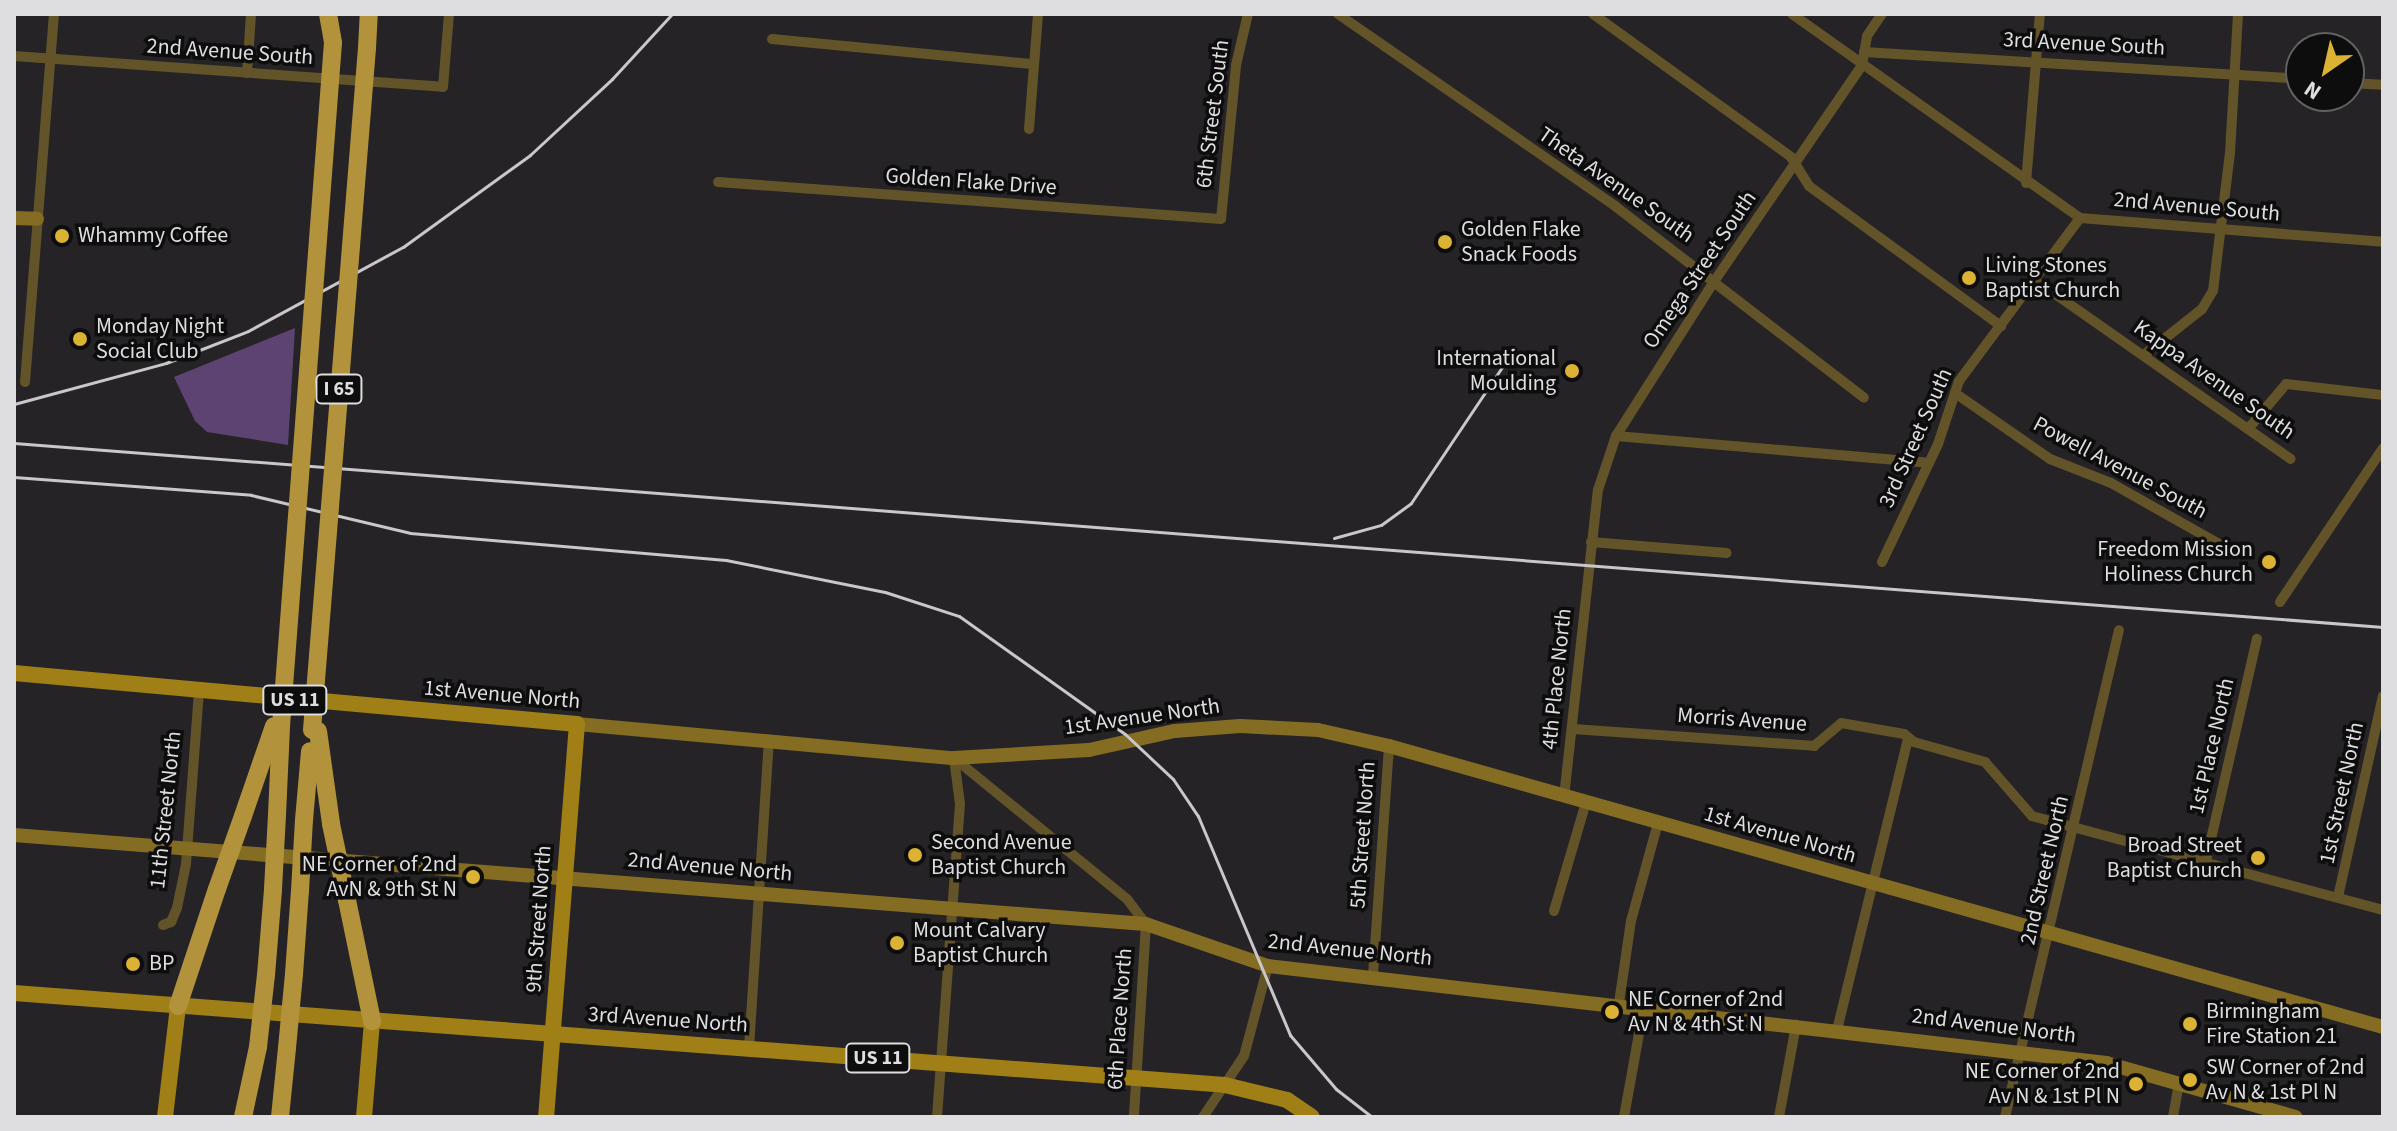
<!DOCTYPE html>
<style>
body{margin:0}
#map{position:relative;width:2397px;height:1131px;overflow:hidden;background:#252326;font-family:"Source Sans 3",sans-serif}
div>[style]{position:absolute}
.forest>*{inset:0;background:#5d4372}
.street>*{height:10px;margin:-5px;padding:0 5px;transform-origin:5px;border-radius:5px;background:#625329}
.secondary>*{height:14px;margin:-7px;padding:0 7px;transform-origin:7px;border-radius:7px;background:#856c23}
.primary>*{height:16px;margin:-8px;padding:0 8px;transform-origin:8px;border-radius:8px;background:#a08016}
.highway>*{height:18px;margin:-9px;padding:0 9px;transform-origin:9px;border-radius:9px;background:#b2933b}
.rail>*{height:3px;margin:-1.5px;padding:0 1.5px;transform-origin:1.5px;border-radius:1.5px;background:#c9c7ca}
.highway-bridge>*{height:18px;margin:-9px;padding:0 9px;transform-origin:9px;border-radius:9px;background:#b2933b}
.dots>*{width:22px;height:22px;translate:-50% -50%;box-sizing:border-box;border:4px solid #0e0d0e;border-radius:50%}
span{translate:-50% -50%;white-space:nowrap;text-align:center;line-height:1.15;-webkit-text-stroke:7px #0e0d0e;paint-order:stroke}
.shield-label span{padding:2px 6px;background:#0e0d0e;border:2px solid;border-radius:6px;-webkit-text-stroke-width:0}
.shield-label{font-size:20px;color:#dedddf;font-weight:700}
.street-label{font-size:22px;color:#dedddf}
.poi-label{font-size:22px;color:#dedddf}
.left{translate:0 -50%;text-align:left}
.right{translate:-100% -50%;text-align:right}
.frame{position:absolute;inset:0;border:16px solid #dedddf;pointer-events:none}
.north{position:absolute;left:2285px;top:32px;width:80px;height:80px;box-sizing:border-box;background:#0e0d0e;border:2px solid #616062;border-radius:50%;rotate:214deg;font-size:22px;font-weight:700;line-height:32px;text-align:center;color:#dedddf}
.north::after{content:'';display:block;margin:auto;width:28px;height:36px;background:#dbb233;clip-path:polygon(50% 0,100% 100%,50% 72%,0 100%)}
</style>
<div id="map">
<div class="forest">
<div style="clip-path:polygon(295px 328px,288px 445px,207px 432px,195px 421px,174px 377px)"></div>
</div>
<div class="street">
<div style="left:1338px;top:14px;width:337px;rotate:34.7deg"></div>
<div style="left:1615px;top:206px;width:314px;rotate:37.6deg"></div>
<div style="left:1593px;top:14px;width:244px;rotate:35.8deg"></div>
<div style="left:1791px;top:157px;width:34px;rotate:58deg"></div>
<div style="left:1809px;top:186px;width:238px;rotate:36.1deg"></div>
<div style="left:1792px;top:14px;width:353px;rotate:35.3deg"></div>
<div style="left:2080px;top:218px;width:304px;rotate:4.5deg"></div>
<div style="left:772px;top:39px;width:263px;rotate:5.5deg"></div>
<div style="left:1864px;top:52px;width:438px;rotate:3.5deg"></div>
<div style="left:14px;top:56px;width:430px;rotate:4.1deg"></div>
<div style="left:443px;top:87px;width:73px;rotate:-85.3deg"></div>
<div style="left:247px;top:73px;width:59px;rotate:-86.1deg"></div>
<div style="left:2349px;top:83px;width:34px;rotate:3deg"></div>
<div style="left:1029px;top:129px;width:115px;rotate:-85.5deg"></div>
<div style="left:718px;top:182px;width:504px;rotate:4.21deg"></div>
<div style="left:1221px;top:219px;width:155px;rotate:-84.4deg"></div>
<div style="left:1236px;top:65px;width:52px;rotate:-76.8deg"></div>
<div style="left:2026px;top:183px;width:170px;rotate:-85.3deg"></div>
<div style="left:2035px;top:280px;width:312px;rotate:35deg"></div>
<div style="left:2144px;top:355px;width:74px;rotate:-38.4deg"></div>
<div style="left:2202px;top:309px;width:21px;rotate:-59deg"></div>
<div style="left:2213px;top:291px;width:139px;rotate:-83deg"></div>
<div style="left:2230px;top:153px;width:139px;rotate:-86.7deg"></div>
<div style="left:25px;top:382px;width:369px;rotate:-85.5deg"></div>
<div style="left:1955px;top:393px;width:116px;rotate:34.8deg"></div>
<div style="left:2050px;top:459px;width:66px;rotate:21.5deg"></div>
<div style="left:2111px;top:483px;width:134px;rotate:29.4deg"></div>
<div style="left:2248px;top:429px;width:59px;rotate:-49.8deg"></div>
<div style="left:2286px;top:384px;width:98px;rotate:6.5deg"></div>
<div style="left:1616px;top:436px;width:314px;rotate:4.9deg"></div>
<div style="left:1591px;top:542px;width:136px;rotate:4.6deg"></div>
<div style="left:1882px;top:562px;width:131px;rotate:-64.6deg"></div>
<div style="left:1938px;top:444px;width:66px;rotate:-71.6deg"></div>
<div style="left:1959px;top:381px;width:203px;rotate:-53.4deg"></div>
<div style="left:2280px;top:602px;width:185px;rotate:-56.2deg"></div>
<div style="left:1573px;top:729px;width:242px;rotate:4deg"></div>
<div style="left:1814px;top:746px;width:35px;rotate:-40deg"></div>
<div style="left:1841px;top:723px;width:64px;rotate:9.9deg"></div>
<div style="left:1904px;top:734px;width:13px;rotate:39deg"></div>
<div style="left:1914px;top:742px;width:74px;rotate:15.7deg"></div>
<div style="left:1985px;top:762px;width:72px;rotate:49deg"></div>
<div style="left:2032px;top:816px;width:363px;rotate:15deg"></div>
<div style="left:954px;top:758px;width:223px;rotate:39.2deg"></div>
<div style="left:1127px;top:899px;width:31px;rotate:53deg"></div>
<div style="left:1146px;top:924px;width:193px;rotate:93.6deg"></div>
<div style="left:1564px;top:797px;width:309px;rotate:-83.7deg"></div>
<div style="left:1598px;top:490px;width:57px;rotate:-71.6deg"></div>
<div style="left:1616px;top:436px;width:181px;rotate:-57.6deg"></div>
<div style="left:1713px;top:283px;width:264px;rotate:-55.6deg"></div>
<div style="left:1862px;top:65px;width:29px;rotate:-80deg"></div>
<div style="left:1867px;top:36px;width:27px;rotate:-56deg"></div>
<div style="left:2206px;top:861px;width:228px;rotate:-77.1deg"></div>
<div style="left:2338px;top:897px;width:206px;rotate:-77.4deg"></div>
<div style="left:1554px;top:911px;width:114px;rotate:-73.6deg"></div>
<div style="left:163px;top:925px;width:9px;rotate:-21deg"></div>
<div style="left:171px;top:922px;width:15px;rotate:-67deg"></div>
<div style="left:177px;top:908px;width:45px;rotate:-78.4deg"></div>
<div style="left:186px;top:864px;width:172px;rotate:-85.7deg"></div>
<div style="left:1373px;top:975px;width:230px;rotate:-86deg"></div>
<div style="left:1619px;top:1003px;width:83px;rotate:-81.7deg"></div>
<div style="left:1631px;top:921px;width:102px;rotate:-74.6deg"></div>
<div style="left:1837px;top:1030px;width:301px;rotate:-76.3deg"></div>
<div style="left:749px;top:1048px;width:309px;rotate:-86.3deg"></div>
<div style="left:937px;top:1117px;width:314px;rotate:-85.8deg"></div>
<div style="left:960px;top:804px;width:46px;rotate:-97.4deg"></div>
<div style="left:1203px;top:1117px;width:73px;rotate:-56.1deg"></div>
<div style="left:1244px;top:1056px;width:93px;rotate:-75.1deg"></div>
<div style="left:1624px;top:1117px;width:113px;rotate:-79.8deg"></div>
<div style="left:1779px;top:1117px;width:94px;rotate:-79.5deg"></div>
<div style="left:2005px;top:1117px;width:500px;rotate:-76.83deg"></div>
<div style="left:2173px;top:1117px;width:35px;rotate:-80deg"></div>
</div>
<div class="secondary">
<div style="left:14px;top:218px;width:23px;rotate:2deg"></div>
<div style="left:577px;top:724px;width:379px;rotate:5.2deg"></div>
<div style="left:954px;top:758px;width:135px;rotate:-3.4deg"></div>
<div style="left:1089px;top:750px;width:88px;rotate:-12.5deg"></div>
<div style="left:1175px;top:731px;width:65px;rotate:-4.4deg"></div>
<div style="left:1240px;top:726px;width:78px;rotate:2.9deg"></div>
<div style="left:1318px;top:730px;width:73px;rotate:12.7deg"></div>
<div style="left:1389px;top:746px;width:1033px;rotate:15.79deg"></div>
<div style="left:14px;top:835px;width:1135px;rotate:4.5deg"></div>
<div style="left:1146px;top:924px;width:129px;rotate:19deg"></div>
<div style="left:1268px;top:966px;width:844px;rotate:6.6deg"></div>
<div style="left:2106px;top:1063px;width:197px;rotate:15.9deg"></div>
</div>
<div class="primary">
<div style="left:14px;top:673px;width:565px;rotate:5.18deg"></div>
<div style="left:577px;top:724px;width:394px;rotate:94.5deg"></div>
<div style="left:14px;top:993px;width:1214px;rotate:4.34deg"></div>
<div style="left:1225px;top:1085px;width:64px;rotate:13.6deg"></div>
<div style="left:1287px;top:1100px;width:30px;rotate:34deg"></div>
<div style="left:165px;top:1117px;width:112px;rotate:-83.3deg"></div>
<div style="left:364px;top:1117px;width:96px;rotate:-85.2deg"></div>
</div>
<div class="highway">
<div style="left:328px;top:14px;width:29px;rotate:80deg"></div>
<div style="left:367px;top:48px;width:34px;rotate:-87deg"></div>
<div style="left:318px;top:731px;width:94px;rotate:82deg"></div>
<div style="left:277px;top:815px;width:89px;rotate:-87.4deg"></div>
<div style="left:243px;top:816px;width:95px;rotate:-71deg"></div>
<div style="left:304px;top:820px;width:69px;rotate:-85deg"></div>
<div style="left:347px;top:900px;width:124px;rotate:78.3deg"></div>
<div style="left:294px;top:974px;width:83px;rotate:-85.9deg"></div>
<div style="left:266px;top:975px;width:86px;rotate:-85.3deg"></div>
<div style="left:178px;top:1006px;width:123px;rotate:-71.6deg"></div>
<div style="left:243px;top:1117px;width:72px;rotate:-77.9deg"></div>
<div style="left:280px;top:1117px;width:69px;rotate:-84.2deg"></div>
</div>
<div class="rail">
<div style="left:14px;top:404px;width:157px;rotate:-15.1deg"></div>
<div style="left:166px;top:363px;width:88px;rotate:-21.3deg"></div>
<div style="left:248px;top:331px;width:176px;rotate:-28.5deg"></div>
<div style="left:403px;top:247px;width:157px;rotate:-35.9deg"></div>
<div style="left:530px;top:155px;width:112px;rotate:-42.8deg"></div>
<div style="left:612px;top:79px;width:88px;rotate:-47.3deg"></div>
<div style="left:14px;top:443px;width:2376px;rotate:4.44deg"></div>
<div style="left:14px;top:477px;width:238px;rotate:4.3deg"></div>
<div style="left:251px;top:495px;width:163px;rotate:13.4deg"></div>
<div style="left:410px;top:533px;width:317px;rotate:4.9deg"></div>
<div style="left:726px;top:560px;width:162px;rotate:11.4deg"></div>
<div style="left:885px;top:592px;width:78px;rotate:18deg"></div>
<div style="left:959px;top:616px;width:204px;rotate:35.4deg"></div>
<div style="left:1125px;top:734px;width:66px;rotate:43.2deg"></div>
<div style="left:1173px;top:779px;width:45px;rotate:56deg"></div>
<div style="left:1198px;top:816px;width:238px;rotate:67.2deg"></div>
<div style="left:1290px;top:1035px;width:71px;rotate:49.6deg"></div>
<div style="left:1336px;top:1089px;width:46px;rotate:37.9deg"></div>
<div style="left:1334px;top:538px;width:49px;rotate:-15.5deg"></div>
<div style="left:1381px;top:525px;width:37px;rotate:-36deg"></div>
<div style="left:1411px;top:503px;width:185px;rotate:-56.2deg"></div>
</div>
<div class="highway-bridge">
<div style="left:281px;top:726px;width:685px;rotate:-85.65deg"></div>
<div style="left:312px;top:730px;width:684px;rotate:-85.39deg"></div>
<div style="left:331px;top:824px;width:78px;rotate:78.1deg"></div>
<div style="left:217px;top:889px;width:77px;rotate:-70.4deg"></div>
<div style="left:273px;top:889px;width:74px;rotate:-86.9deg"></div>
<div style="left:300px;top:891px;width:71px;rotate:-86.8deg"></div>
<div style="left:258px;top:1047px;width:72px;rotate:-83.7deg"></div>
<div style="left:287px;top:1048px;width:74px;rotate:-84.6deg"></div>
</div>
<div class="dots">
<div style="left:62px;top:236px;background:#dbb233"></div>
<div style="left:1445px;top:242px;background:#dbb233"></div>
<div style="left:1969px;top:278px;background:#dbb233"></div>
<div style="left:80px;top:339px;background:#dbb233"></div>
<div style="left:1572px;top:371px;background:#dbb233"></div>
<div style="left:2269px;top:562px;background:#dbb233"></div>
<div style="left:915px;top:855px;background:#dbb233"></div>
<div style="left:2258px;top:858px;background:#dbb233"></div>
<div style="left:473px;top:877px;background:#dbb233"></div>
<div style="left:897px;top:943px;background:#dbb233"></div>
<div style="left:133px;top:964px;background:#dbb233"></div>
<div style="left:1612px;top:1012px;background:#dbb233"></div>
<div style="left:2190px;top:1024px;background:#dbb233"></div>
<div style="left:2190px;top:1080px;background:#dbb233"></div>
<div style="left:2136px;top:1084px;background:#dbb233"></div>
</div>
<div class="shield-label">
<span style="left:339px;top:389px">I 65</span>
<span style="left:295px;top:700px">US 11</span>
<span style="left:878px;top:1058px">US 11</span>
</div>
<div class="street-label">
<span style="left:2084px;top:44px;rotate:3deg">3rd Avenue South</span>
<span style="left:230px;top:52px;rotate:4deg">2nd Avenue South</span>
<span style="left:1213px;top:114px;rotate:-83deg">6th Street South</span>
<span style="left:971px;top:182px;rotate:4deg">Golden Flake Drive</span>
<span style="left:1616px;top:185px;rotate:35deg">Theta Avenue South</span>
<span style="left:2197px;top:207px;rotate:5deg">2nd Avenue South</span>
<span style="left:1700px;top:270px;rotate:-56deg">Omega Street South</span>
<span style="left:2214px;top:380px;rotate:35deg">Kappa Avenue South</span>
<span style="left:1916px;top:438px;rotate:-66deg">3rd Street South</span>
<span style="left:2120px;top:468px;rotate:28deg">Powell Avenue South</span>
<span style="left:1557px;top:679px;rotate:-84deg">4th Place North</span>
<span style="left:502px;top:695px;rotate:5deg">1st Avenue North</span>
<span style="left:1142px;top:717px;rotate:-8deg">1st Avenue North</span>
<span style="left:1742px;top:720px;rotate:4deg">Morris Avenue</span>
<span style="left:2212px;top:746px;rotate:-77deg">1st Place North</span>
<span style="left:2342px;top:793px;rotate:-78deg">1st Street North</span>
<span style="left:166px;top:810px;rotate:-84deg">11th Street North</span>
<span style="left:1363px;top:835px;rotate:-86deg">5th Street North</span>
<span style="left:1780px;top:835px;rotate:16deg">1st Avenue North</span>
<span style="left:710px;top:867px;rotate:5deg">2nd Avenue North</span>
<span style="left:2045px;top:870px;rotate:-77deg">2nd Street North</span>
<span style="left:539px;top:919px;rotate:-86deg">9th Street North</span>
<span style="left:1350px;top:950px;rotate:6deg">2nd Avenue North</span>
<span style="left:1120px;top:1019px;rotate:-86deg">6th Place North</span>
<span style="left:668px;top:1020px;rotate:4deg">3rd Avenue North</span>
<span style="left:1994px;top:1026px;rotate:7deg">2nd Avenue North</span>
</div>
<div class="poi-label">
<span class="left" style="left:1461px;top:242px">Golden Flake<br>Snack Foods</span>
<span class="left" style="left:78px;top:236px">Whammy Coffee</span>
<span class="left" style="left:1985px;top:278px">Living Stones<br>Baptist Church</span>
<span class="left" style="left:96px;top:339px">Monday Night<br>Social Club</span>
<span class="right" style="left:1556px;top:371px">International<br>Moulding</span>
<span class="right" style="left:2253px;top:562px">Freedom Mission<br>Holiness Church</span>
<span class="left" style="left:931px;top:855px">Second Avenue<br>Baptist Church</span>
<span class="right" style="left:2242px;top:858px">Broad Street<br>Baptist Church</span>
<span class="right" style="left:457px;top:877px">NE Corner of 2nd<br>AvN &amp; 9th St N</span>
<span class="left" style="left:913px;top:943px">Mount Calvary<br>Baptist Church</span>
<span class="left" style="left:149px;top:964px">BP</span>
<span class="left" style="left:1628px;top:1012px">NE Corner of 2nd<br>Av N &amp; 4th St N</span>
<span class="left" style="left:2206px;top:1024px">Birmingham<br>Fire Station 21</span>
<span class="left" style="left:2206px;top:1080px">SW Corner of 2nd<br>Av N &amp; 1st Pl N</span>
<span class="right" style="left:2120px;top:1084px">NE Corner of 2nd<br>Av N &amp; 1st Pl N</span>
</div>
<div class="frame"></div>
<div class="north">N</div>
</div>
